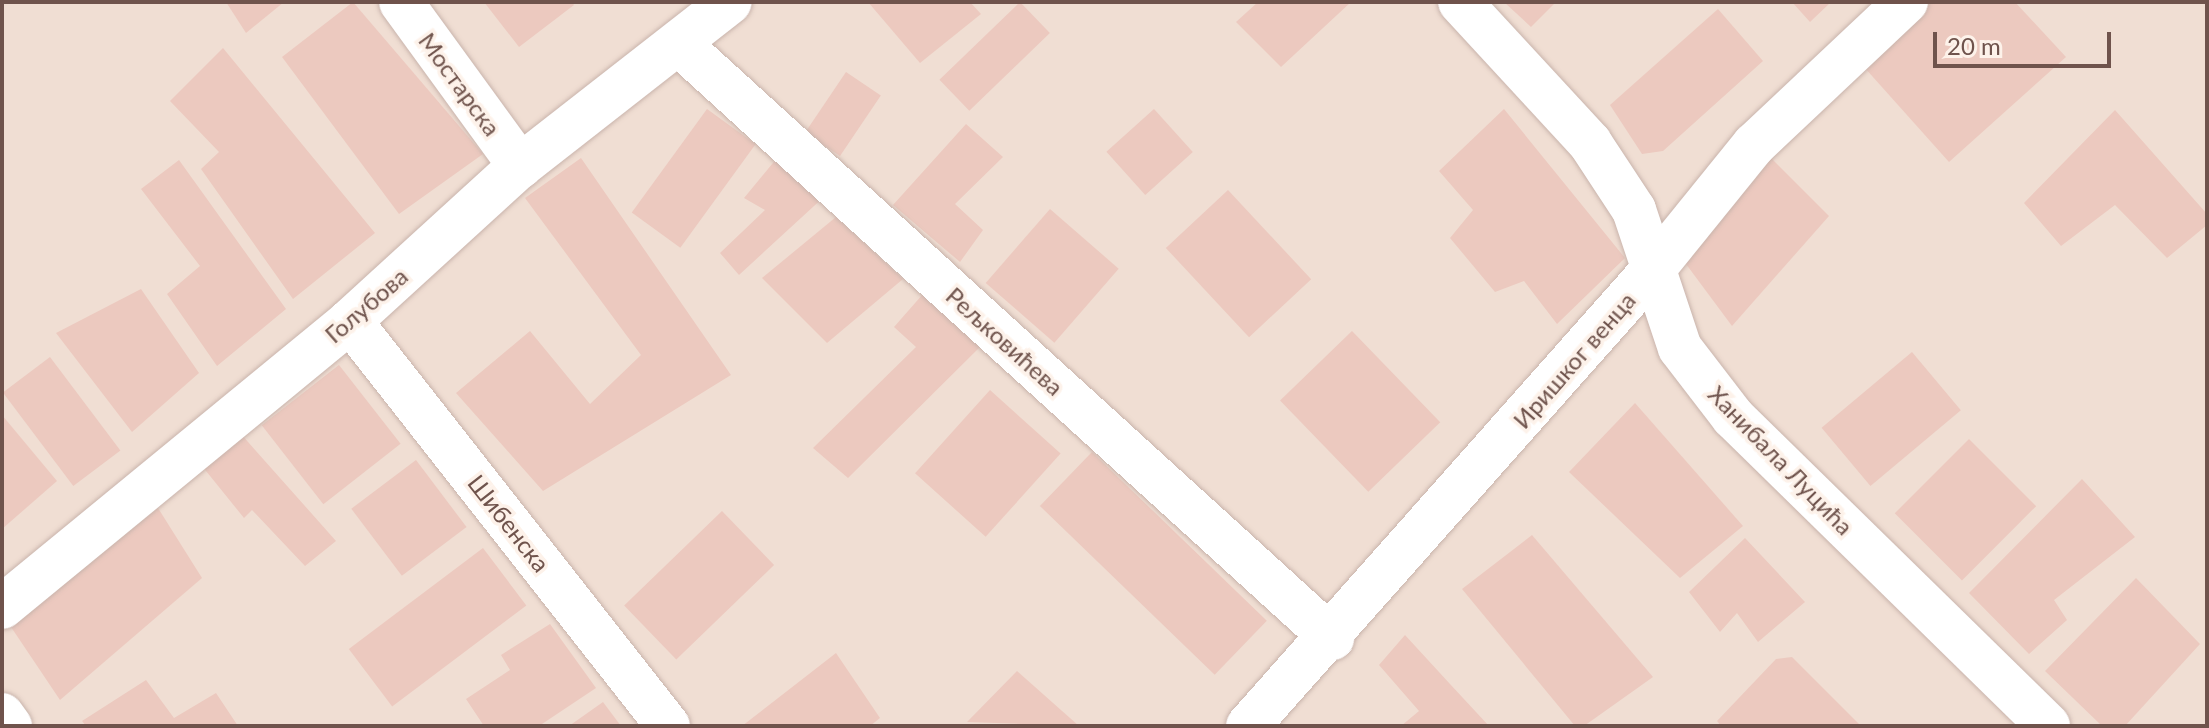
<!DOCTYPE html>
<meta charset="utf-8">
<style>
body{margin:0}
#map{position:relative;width:2209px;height:728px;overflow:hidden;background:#faede4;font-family:Lato,sans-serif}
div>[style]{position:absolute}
.residential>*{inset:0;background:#f0ded3;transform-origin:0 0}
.building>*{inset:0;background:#ecc9bf;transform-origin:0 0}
.roads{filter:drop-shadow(0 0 2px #c9b4ac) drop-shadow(0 0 2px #c9b4ac)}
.minor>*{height:44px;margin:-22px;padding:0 22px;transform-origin:22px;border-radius:22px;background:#fff}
span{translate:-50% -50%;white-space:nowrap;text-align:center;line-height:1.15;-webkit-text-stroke:7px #fdf2ea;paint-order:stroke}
.street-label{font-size:24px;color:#6f534c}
.frame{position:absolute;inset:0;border:4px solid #6f534c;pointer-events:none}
.scale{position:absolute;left:1933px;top:32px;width:178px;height:36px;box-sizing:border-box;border:4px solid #6f534c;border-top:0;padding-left:10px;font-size:24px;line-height:28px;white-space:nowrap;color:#6f534c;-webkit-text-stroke:6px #fdf2ea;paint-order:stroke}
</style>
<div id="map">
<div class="residential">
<div style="left:2px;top:2px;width:2205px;height:724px"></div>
</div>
<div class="building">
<div style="clip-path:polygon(226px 2px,284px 2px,246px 33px)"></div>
<div style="clip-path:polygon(353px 2px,483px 154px,399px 214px,282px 57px)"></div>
<div style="clip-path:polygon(484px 2px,572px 2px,574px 5px,519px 47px)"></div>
<div style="clip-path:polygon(868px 2px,970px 2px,981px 14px,920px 63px)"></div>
<div style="left:1020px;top:2px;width:43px;height:112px;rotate:46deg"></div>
<div style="clip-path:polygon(1258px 2px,1351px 2px,1281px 67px,1236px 22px)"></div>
<div style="clip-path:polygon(1504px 2px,1556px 2px,1531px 27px)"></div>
<div style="clip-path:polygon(1792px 2px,1831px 2px,1810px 22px)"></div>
<div style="clip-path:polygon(1932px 2px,2015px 2px,2066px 57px,1949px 162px,1864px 67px)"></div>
<div style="clip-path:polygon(1718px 9px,1763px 61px,1663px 151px,1642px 154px,1610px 105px)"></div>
<div style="clip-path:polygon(223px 48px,375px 233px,293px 299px,201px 169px,219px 152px,170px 101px)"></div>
<div style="left:846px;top:72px;width:42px;height:73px;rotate:34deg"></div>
<div style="left:707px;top:109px;width:60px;height:128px;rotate:36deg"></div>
<div style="left:1154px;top:109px;width:58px;height:64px;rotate:48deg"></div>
<div style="clip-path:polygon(1504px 109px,1625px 258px,1557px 324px,1524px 281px,1495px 292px,1450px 238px,1473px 210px,1439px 171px)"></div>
<div style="clip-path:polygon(2115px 110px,2207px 214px,2207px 225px,2167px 258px,2115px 205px,2061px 246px,2024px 203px)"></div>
<div style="clip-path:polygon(966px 124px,1003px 157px,955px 204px,983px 230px,960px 262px,893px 205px)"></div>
<div style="clip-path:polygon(1768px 155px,1829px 216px,1732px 326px,1683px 260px)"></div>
<div style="clip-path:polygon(581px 158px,731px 375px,543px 491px,456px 393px,530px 331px,590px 404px,641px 355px,525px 198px)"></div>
<div style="clip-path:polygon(777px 158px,826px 195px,739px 275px,720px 253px,765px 210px,744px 198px)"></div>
<div style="clip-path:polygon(179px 160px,286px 309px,217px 366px,167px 294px,200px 266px,141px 189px)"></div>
<div style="left:1228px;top:190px;width:122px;height:85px;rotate:47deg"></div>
<div style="left:1050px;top:209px;width:91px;height:98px;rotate:41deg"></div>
<div style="clip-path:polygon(836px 217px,903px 279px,827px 343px,762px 278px)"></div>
<div style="clip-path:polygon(141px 289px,199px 373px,132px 432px,56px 333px)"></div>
<div style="clip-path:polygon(923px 294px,982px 345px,848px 478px,813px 448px,916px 347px,894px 327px)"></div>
<div style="left:1352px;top:331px;width:127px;height:100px;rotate:46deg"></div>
<div style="left:1912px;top:352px;width:76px;height:118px;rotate:50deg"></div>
<div style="left:50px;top:357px;width:117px;height:59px;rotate:53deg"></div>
<div style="left:339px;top:365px;width:100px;height:98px;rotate:52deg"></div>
<div style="left:990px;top:390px;width:95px;height:112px;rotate:42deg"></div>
<div style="clip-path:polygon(1635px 403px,1743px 526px,1680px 578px,1569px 472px)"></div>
<div style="clip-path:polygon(2px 415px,57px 481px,2px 529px)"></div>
<div style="clip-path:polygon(241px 434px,336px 541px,305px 566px,252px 510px,244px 518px,202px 466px)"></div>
<div style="left:1969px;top:439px;width:95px;height:105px;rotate:45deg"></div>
<div style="left:1092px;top:452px;width:243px;height:75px;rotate:44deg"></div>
<div style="left:416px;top:460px;width:84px;height:81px;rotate:53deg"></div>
<div style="clip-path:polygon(2082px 479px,2135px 537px,2054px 600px,2067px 620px,2029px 654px,1969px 593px)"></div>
<div style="clip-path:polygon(158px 508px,202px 578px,60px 700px,11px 627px)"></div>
<div style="left:722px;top:511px;width:75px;height:136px;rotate:46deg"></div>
<div style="clip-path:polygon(1532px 535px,1653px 677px,1584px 726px,1575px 726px,1462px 589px)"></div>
<div style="clip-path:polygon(1745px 538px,1805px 602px,1758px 642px,1737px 613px,1720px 632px,1689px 592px)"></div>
<div style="left:483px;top:548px;width:72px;height:168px;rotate:53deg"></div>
<div style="clip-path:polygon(2136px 578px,2200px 644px,2125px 726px,2102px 726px,2045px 671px)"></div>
<div style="clip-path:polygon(550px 624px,596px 688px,539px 726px,484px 726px,466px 699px,510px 670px,501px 655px)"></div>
<div style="clip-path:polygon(1405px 635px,1450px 684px,1489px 726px,1401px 726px,1419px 711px,1379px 665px)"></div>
<div style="clip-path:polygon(836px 653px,880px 718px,870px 726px,742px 726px)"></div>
<div style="clip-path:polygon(1792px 657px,1861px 726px,1721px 726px,1717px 721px,1776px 659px)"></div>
<div style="clip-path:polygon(1017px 671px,1079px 726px,967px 722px)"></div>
<div style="clip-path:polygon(146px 680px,174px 718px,216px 693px,238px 726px,86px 726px,82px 721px)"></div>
<div style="clip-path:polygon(603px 702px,621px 726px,569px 726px)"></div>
</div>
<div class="roads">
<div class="minor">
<div style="left:401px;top:2px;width:203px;rotate:54deg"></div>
<div style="left:1460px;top:2px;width:192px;rotate:47.3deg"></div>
<div style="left:1590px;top:143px;width:80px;rotate:56.7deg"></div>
<div style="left:1634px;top:210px;width:145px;rotate:71.6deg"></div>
<div style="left:1680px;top:348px;width:87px;rotate:52.5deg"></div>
<div style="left:1733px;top:417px;width:441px;rotate:44.4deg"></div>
<div style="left:679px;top:44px;width:883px;rotate:42.29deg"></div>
<div style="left:350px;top:321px;width:515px;rotate:51.86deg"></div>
<div style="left:2px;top:607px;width:450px;rotate:-39.4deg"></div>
<div style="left:350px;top:321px;width:230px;rotate:-42.4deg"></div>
<div style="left:520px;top:166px;width:266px;rotate:-38deg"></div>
<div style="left:2px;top:715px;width:14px;rotate:54deg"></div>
<div style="left:1248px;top:726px;width:607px;rotate:-48.41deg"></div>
<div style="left:1651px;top:272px;width:164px;rotate:-51deg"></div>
<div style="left:1754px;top:145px;width:209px;rotate:-43.3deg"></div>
</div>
</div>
<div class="street-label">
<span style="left:460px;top:84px;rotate:54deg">Мостарска</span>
<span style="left:366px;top:305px;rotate:-41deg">Голубова</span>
<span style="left:1005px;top:341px;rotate:42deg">Рељковићева</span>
<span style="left:1574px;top:360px;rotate:-49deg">Иришког венца</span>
<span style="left:1781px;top:460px;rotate:46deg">Ханибала Луцића</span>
<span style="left:509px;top:523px;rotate:52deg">Шибенска</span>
</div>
<div class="frame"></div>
<div class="scale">20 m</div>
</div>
